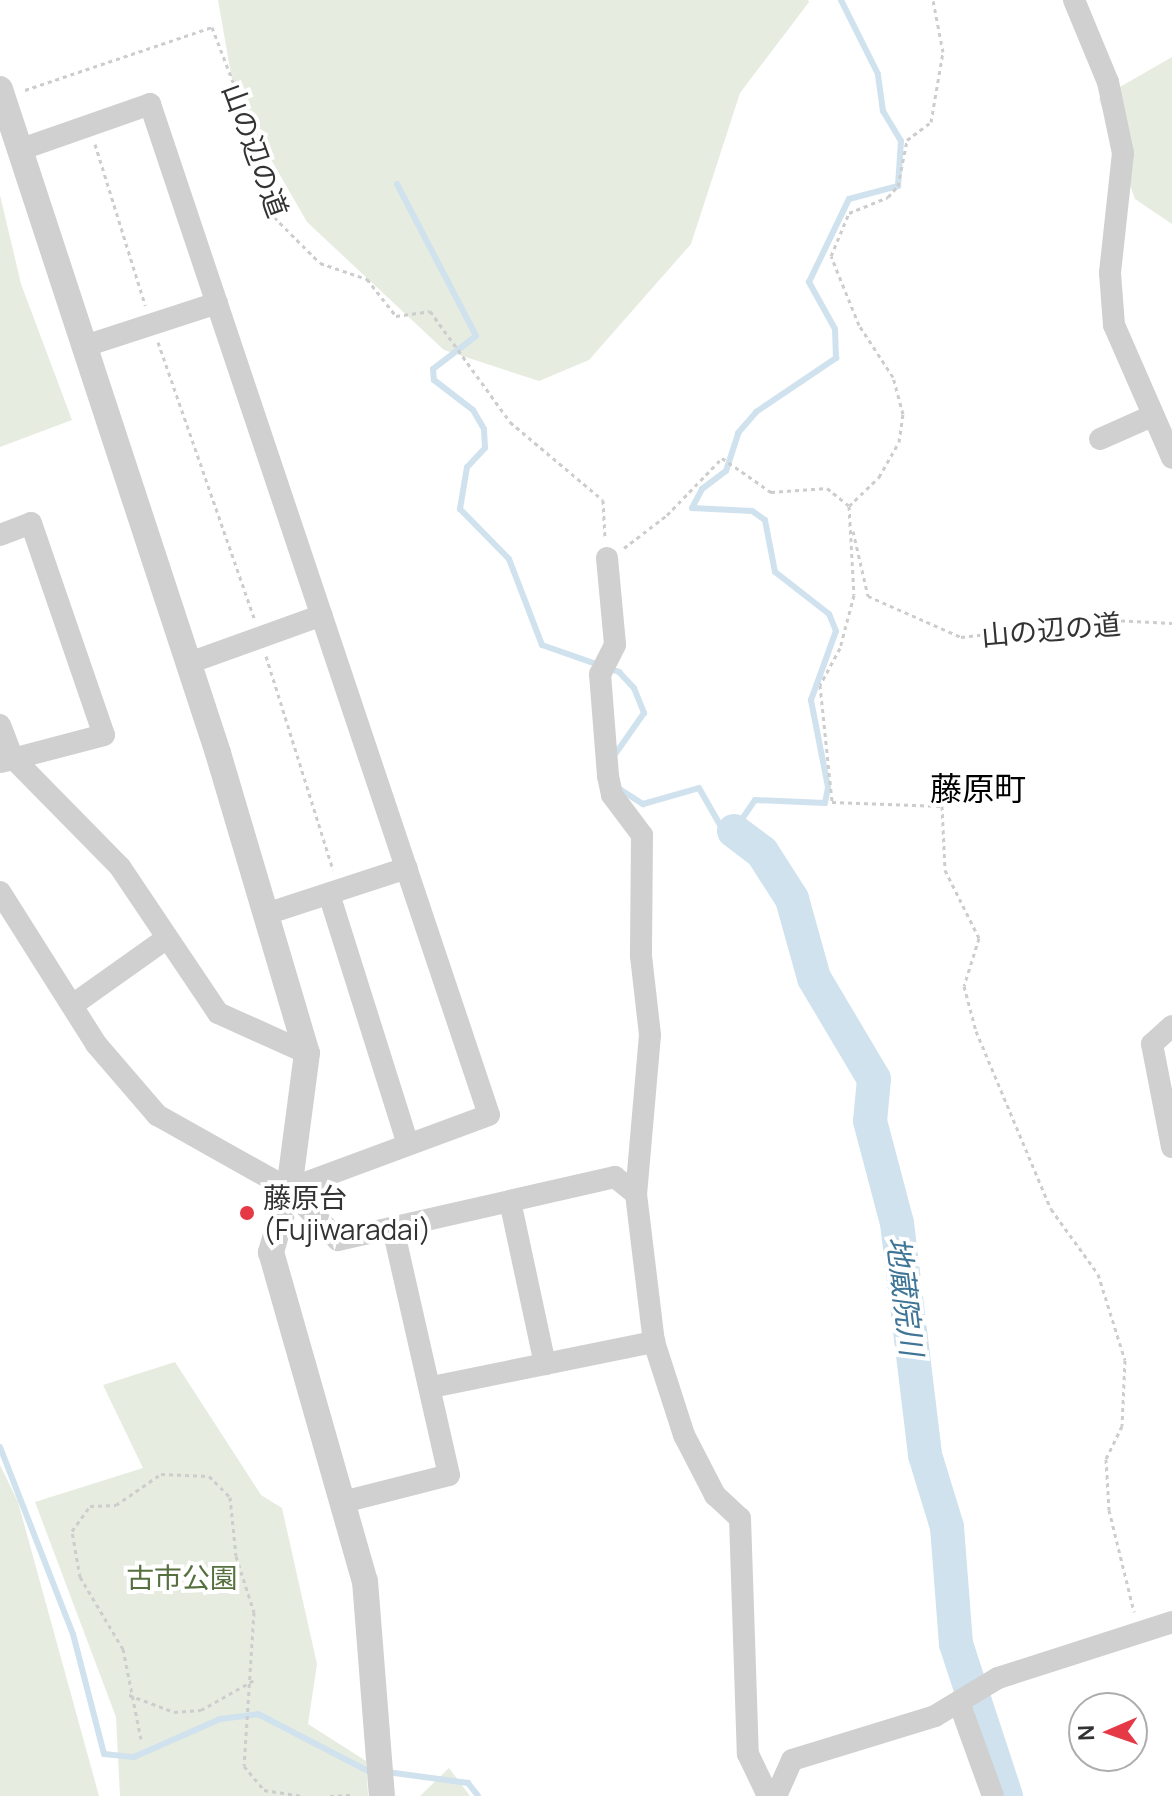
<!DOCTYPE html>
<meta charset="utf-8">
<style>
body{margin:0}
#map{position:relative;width:1172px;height:1796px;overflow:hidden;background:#fff;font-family:Manrope,"Noto Sans JP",sans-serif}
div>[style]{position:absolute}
.green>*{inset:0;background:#e6ecdf}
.stream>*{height:6px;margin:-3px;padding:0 3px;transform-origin:3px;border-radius:3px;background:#cfe2ee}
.river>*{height:34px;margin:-17px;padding:0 17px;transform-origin:17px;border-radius:17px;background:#cfe2ee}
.path>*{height:3px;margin-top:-1.5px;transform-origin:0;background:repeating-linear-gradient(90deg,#cdcdcd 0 4px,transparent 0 8px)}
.minor>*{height:22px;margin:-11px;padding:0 11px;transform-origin:11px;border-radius:11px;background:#d0d0d0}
.tertiary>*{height:26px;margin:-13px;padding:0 13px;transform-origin:13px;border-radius:13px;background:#d0d0d0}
.dots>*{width:22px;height:22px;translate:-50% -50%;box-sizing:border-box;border:4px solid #fff;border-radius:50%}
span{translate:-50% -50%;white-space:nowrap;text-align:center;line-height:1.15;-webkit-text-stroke:8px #fff;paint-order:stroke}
.street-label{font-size:28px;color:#333}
.poi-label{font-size:28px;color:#333}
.left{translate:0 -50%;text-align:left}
.park-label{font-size:28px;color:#56703f}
.water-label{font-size:30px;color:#3f7597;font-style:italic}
.quarter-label{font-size:32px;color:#000}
.north{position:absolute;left:1068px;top:1692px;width:80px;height:80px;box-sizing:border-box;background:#fff;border:2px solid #adadad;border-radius:50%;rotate:268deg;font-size:22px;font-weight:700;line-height:32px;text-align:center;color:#333}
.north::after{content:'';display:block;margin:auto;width:28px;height:36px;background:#e63946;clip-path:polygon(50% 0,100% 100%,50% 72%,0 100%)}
</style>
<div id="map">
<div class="green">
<div style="clip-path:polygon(218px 0,808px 0,809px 2px,740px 93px,691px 244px,589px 360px,539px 381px,444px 350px,307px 222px,235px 97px)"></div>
<div style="clip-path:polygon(1172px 57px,1172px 224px,1135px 199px,1099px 99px)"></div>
<div style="clip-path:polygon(0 195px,21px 284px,72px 420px,0 447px)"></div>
<div style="clip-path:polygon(175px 1362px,261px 1495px,282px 1508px,317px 1664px,308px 1724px,366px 1761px,368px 1796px,120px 1796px,116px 1717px,35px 1502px,143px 1468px,103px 1385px)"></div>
<div style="clip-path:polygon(0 1465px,18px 1502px,99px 1796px,0 1796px)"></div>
<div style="clip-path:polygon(449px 1768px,470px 1796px,420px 1796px)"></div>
</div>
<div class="stream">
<div style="left:397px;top:184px;width:171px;rotate:62.5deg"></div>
<div style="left:476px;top:336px;width:54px;rotate:142.5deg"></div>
<div style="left:433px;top:369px;width:11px;rotate:85deg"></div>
<div style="left:434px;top:380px;width:49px;rotate:37.6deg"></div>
<div style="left:473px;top:410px;width:22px;rotate:60deg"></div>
<div style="left:484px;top:429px;width:19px;rotate:87deg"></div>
<div style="left:485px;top:448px;width:26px;rotate:133deg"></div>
<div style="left:467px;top:467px;width:43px;rotate:99.5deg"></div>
<div style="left:460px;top:509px;width:70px;rotate:45.6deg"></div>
<div style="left:509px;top:559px;width:92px;rotate:69deg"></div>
<div style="left:542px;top:645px;width:82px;rotate:19.3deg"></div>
<div style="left:619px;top:672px;width:22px;rotate:47deg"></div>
<div style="left:634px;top:688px;width:27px;rotate:68deg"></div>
<div style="left:644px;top:713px;width:49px;rotate:125deg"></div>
<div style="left:618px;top:788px;width:30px;rotate:33deg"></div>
<div style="left:643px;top:804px;width:58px;rotate:-15.9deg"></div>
<div style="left:699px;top:788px;width:51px;rotate:60.4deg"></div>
<div style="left:724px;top:832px;width:10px;rotate:-6deg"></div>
<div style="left:734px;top:831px;width:37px;rotate:-56deg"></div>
<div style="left:755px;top:800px;width:70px;rotate:2.5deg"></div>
<div style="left:825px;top:803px;width:16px;rotate:-79deg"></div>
<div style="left:828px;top:787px;width:89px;rotate:-101.1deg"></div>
<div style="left:811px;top:700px;width:73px;rotate:-70.1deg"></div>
<div style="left:836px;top:631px;width:18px;rotate:-112deg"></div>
<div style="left:829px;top:614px;width:68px;rotate:-142.1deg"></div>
<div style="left:775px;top:572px;width:53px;rotate:-100.9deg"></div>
<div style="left:765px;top:520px;width:16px;rotate:-145deg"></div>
<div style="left:752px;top:511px;width:60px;rotate:-177.1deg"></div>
<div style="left:692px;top:508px;width:21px;rotate:-62deg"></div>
<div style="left:702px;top:489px;width:30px;rotate:-37deg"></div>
<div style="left:726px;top:471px;width:40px;rotate:-72deg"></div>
<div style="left:738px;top:433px;width:28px;rotate:-49deg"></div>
<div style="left:756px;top:412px;width:97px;rotate:-34deg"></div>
<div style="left:836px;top:358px;width:29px;rotate:-92deg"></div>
<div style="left:835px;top:329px;width:54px;rotate:-119deg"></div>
<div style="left:809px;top:282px;width:92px;rotate:-64.3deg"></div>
<div style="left:849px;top:199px;width:51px;rotate:-14.9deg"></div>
<div style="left:898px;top:186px;width:45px;rotate:-86.2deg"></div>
<div style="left:901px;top:141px;width:35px;rotate:-121deg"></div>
<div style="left:883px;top:111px;width:37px;rotate:-98deg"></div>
<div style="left:878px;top:74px;width:83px;rotate:-116.6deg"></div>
<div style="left:0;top:1447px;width:201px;rotate:68.7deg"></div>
<div style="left:73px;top:1634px;width:124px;rotate:75.5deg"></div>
<div style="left:104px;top:1754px;width:30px;rotate:6deg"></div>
<div style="left:134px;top:1757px;width:94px;rotate:-23.8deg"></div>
<div style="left:220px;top:1719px;width:38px;rotate:-7deg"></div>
<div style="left:258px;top:1714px;width:128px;rotate:27.4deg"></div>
<div style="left:387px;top:1772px;width:82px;rotate:7.7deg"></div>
<div style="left:468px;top:1783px;width:16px;rotate:52deg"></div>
</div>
<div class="river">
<div style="left:734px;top:831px;width:35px;rotate:37deg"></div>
<div style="left:762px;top:852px;width:56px;rotate:57.4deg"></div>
<div style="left:792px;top:899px;width:82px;rotate:74.4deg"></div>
<div style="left:814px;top:978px;width:117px;rotate:59.3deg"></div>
<div style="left:874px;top:1079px;width:42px;rotate:95.4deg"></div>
<div style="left:870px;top:1121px;width:106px;rotate:75.2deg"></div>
<div style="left:897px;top:1223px;width:234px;rotate:83.1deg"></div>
<div style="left:925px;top:1455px;width:75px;rotate:73deg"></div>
<div style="left:947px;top:1527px;width:117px;rotate:85.6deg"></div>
<div style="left:956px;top:1644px;width:160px;rotate:71.8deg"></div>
</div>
<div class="path">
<div style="left:25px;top:90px;width:197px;rotate:-18.6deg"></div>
<div style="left:212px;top:27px;width:177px;rotate:69.1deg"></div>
<div style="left:275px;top:192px;width:25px;rotate:92deg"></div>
<div style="left:274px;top:217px;width:65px;rotate:45deg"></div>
<div style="left:320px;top:263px;width:50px;rotate:18.8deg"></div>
<div style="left:367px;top:279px;width:47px;rotate:51.9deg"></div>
<div style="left:396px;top:316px;width:34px;rotate:-8deg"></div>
<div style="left:430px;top:311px;width:137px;rotate:54.2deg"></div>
<div style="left:510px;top:422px;width:121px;rotate:40deg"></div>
<div style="left:603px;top:500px;width:38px;rotate:87deg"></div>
<div style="left:95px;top:144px;width:169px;rotate:72.7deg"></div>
<div style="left:158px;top:342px;width:292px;rotate:70.8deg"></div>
<div style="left:849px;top:506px;width:89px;rotate:86.8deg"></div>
<div style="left:854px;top:595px;width:55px;rotate:104.8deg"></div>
<div style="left:840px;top:648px;width:42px;rotate:118.4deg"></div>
<div style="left:820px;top:685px;width:118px;rotate:84.1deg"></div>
<div style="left:832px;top:802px;width:110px;rotate:2.1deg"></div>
<div style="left:942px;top:806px;width:64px;rotate:87.3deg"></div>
<div style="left:945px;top:870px;width:76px;rotate:63.4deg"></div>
<div style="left:979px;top:938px;width:50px;rotate:107.4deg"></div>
<div style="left:964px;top:986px;width:47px;rotate:75.1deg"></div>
<div style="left:976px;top:1031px;width:193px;rotate:67.2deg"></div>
<div style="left:1051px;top:1209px;width:80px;rotate:54.1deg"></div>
<div style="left:1098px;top:1274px;width:90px;rotate:72.6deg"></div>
<div style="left:1125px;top:1360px;width:66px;rotate:92.6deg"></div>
<div style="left:1122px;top:1426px;width:37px;rotate:116deg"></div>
<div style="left:1106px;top:1459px;width:51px;rotate:86.6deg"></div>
<div style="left:1109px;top:1510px;width:105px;rotate:76.2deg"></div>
<div style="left:849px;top:506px;width:42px;rotate:-44deg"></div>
<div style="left:879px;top:477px;width:40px;rotate:-60.3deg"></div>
<div style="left:899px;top:442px;width:28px;rotate:-82deg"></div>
<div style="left:903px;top:414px;width:38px;rotate:-105deg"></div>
<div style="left:893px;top:377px;width:62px;rotate:-123.2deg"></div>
<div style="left:859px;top:325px;width:74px;rotate:-112.1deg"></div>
<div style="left:831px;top:256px;width:47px;rotate:-67.3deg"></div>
<div style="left:849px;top:213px;width:42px;rotate:-22.3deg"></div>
<div style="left:888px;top:197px;width:15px;rotate:-48deg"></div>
<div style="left:898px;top:186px;width:47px;rotate:-78.9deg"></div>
<div style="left:907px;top:140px;width:30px;rotate:-37deg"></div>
<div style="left:931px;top:122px;width:71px;rotate:-80.3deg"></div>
<div style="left:943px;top:52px;width:53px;rotate:-100.9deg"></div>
<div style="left:853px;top:531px;width:67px;rotate:77deg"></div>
<div style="left:868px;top:596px;width:102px;rotate:23.8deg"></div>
<div style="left:961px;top:637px;width:153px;rotate:-6.4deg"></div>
<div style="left:1113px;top:620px;width:59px;rotate:2.9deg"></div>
<div style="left:624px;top:548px;width:54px;rotate:-37.5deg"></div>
<div style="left:667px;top:515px;width:79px;rotate:-46deg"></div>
<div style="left:722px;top:458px;width:60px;rotate:34.8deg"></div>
<div style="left:771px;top:492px;width:56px;rotate:-4.1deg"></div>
<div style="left:827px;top:488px;width:28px;rotate:39deg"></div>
<div style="left:266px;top:656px;width:224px;rotate:72.6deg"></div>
<div style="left:129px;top:1695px;width:48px;rotate:20.7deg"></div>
<div style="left:174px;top:1712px;width:27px;rotate:-4deg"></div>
<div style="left:201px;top:1710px;width:61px;rotate:-29.5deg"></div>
<div style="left:141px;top:1739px;width:92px;rotate:-101.3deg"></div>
<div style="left:123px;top:1649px;width:84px;rotate:-120.8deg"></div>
<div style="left:80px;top:1577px;width:47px;rotate:-99.9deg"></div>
<div style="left:72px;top:1531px;width:31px;rotate:-54deg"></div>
<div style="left:90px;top:1506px;width:26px;rotate:-2deg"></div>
<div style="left:116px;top:1505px;width:55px;rotate:-34.6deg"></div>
<div style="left:161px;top:1474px;width:48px;rotate:2.4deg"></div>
<div style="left:209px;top:1476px;width:30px;rotate:45deg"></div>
<div style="left:230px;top:1497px;width:59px;rotate:84.2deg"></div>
<div style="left:236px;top:1556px;width:59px;rotate:72.2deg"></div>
<div style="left:254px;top:1612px;width:154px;rotate:93.7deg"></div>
<div style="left:244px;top:1766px;width:31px;rotate:50deg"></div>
<div style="left:264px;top:1790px;width:37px;rotate:9deg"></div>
<div style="left:330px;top:1796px;width:21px;rotate:-3deg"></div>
</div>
<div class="minor">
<div style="left:1074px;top:0;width:89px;rotate:67.5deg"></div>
<div style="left:1108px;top:82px;width:73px;rotate:78.1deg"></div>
<div style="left:1123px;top:153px;width:121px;rotate:96.2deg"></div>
<div style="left:1110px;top:273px;width:52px;rotate:85.6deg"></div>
<div style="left:1114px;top:325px;width:145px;rotate:66.4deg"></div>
<div style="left:19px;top:150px;width:139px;rotate:-19.3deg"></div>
<div style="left:150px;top:104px;width:1066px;rotate:71.46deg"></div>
<div style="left:489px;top:1115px;width:213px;rotate:159.7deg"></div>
<div style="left:85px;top:346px;width:139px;rotate:-18deg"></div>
<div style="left:1100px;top:439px;width:57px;rotate:-23.9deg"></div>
<div style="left:0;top:535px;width:33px;rotate:-21deg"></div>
<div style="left:31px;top:523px;width:224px;rotate:71deg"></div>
<div style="left:104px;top:735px;width:106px;rotate:165.3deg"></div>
<div style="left:607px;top:558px;width:87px;rotate:84.7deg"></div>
<div style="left:615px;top:645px;width:33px;rotate:117deg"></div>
<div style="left:600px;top:674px;width:102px;rotate:85.5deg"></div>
<div style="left:608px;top:776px;width:19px;rotate:78deg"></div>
<div style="left:612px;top:795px;width:50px;rotate:53.1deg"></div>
<div style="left:642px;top:835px;width:121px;rotate:90.5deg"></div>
<div style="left:641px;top:956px;width:80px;rotate:83.5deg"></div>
<div style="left:650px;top:1035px;width:160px;rotate:95deg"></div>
<div style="left:189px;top:663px;width:141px;rotate:-19.8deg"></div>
<div style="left:0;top:725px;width:34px;rotate:69deg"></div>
<div style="left:12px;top:757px;width:154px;rotate:45.5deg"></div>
<div style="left:120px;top:867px;width:176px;rotate:56.1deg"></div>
<div style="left:218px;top:1013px;width:98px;rotate:24.2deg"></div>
<div style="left:0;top:892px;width:180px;rotate:57.7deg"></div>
<div style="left:96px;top:1044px;width:94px;rotate:49.3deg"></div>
<div style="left:157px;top:1115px;width:151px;rotate:29.3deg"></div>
<div style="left:289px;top:1189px;width:71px;rotate:46.1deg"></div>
<div style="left:338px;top:1240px;width:284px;rotate:-12.8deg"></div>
<div style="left:615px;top:1177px;width:27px;rotate:39deg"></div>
<div style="left:636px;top:1194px;width:149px;rotate:83.1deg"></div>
<div style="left:654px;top:1342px;width:98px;rotate:72.1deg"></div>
<div style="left:684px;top:1435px;width:68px;rotate:62.7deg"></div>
<div style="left:715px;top:1495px;width:34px;rotate:43deg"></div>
<div style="left:740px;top:1518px;width:236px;rotate:88.1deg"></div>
<div style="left:748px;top:1754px;width:47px;rotate:64.5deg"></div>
<div style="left:329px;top:894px;width:259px;rotate:72.5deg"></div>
<div style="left:266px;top:914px;width:148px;rotate:-18.1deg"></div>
<div style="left:74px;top:1004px;width:114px;rotate:-35.4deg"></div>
<div style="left:1172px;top:1026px;width:27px;rotate:138deg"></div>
<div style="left:1152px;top:1044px;width:105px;rotate:79deg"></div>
<div style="left:510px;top:1201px;width:167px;rotate:77.9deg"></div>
<div style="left:432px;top:1387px;width:227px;rotate:-11.5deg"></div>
<div style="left:347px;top:1501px;width:105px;rotate:-14.3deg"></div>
<div style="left:449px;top:1475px;width:253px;rotate:-102.8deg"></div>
<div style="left:960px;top:1705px;width:97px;rotate:70.1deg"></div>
<div style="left:776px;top:1796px;width:39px;rotate:-66deg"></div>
<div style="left:792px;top:1760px;width:150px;rotate:-17.1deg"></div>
<div style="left:935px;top:1716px;width:74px;rotate:-31.1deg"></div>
<div style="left:998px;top:1678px;width:183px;rotate:-17.8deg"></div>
</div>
<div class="tertiary">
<div style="left:0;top:89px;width:699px;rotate:71.82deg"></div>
<div style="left:218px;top:753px;width:313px;rotate:73.5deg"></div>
<div style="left:307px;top:1053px;width:137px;rotate:97.5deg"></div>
<div style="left:289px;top:1189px;width:66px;rotate:105.9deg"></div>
<div style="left:271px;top:1252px;width:342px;rotate:74.1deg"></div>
<div style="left:365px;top:1581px;width:216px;rotate:85.5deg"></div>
</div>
<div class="dots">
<div style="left:247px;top:1213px;background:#e63946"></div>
</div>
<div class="street-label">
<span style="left:256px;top:150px;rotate:70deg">山の辺の道</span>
<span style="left:1051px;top:629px;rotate:-5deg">山の辺の道</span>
</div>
<div class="poi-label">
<span class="left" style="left:263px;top:1213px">藤原台<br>(Fujiwaradai)</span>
</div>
<div class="park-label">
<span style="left:182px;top:1577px">古市公園</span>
</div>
<div class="water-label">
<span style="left:905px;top:1296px;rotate:83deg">地蔵院川</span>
</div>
<div class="quarter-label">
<span style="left:978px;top:788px">藤原町</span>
</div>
<div class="north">N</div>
</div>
